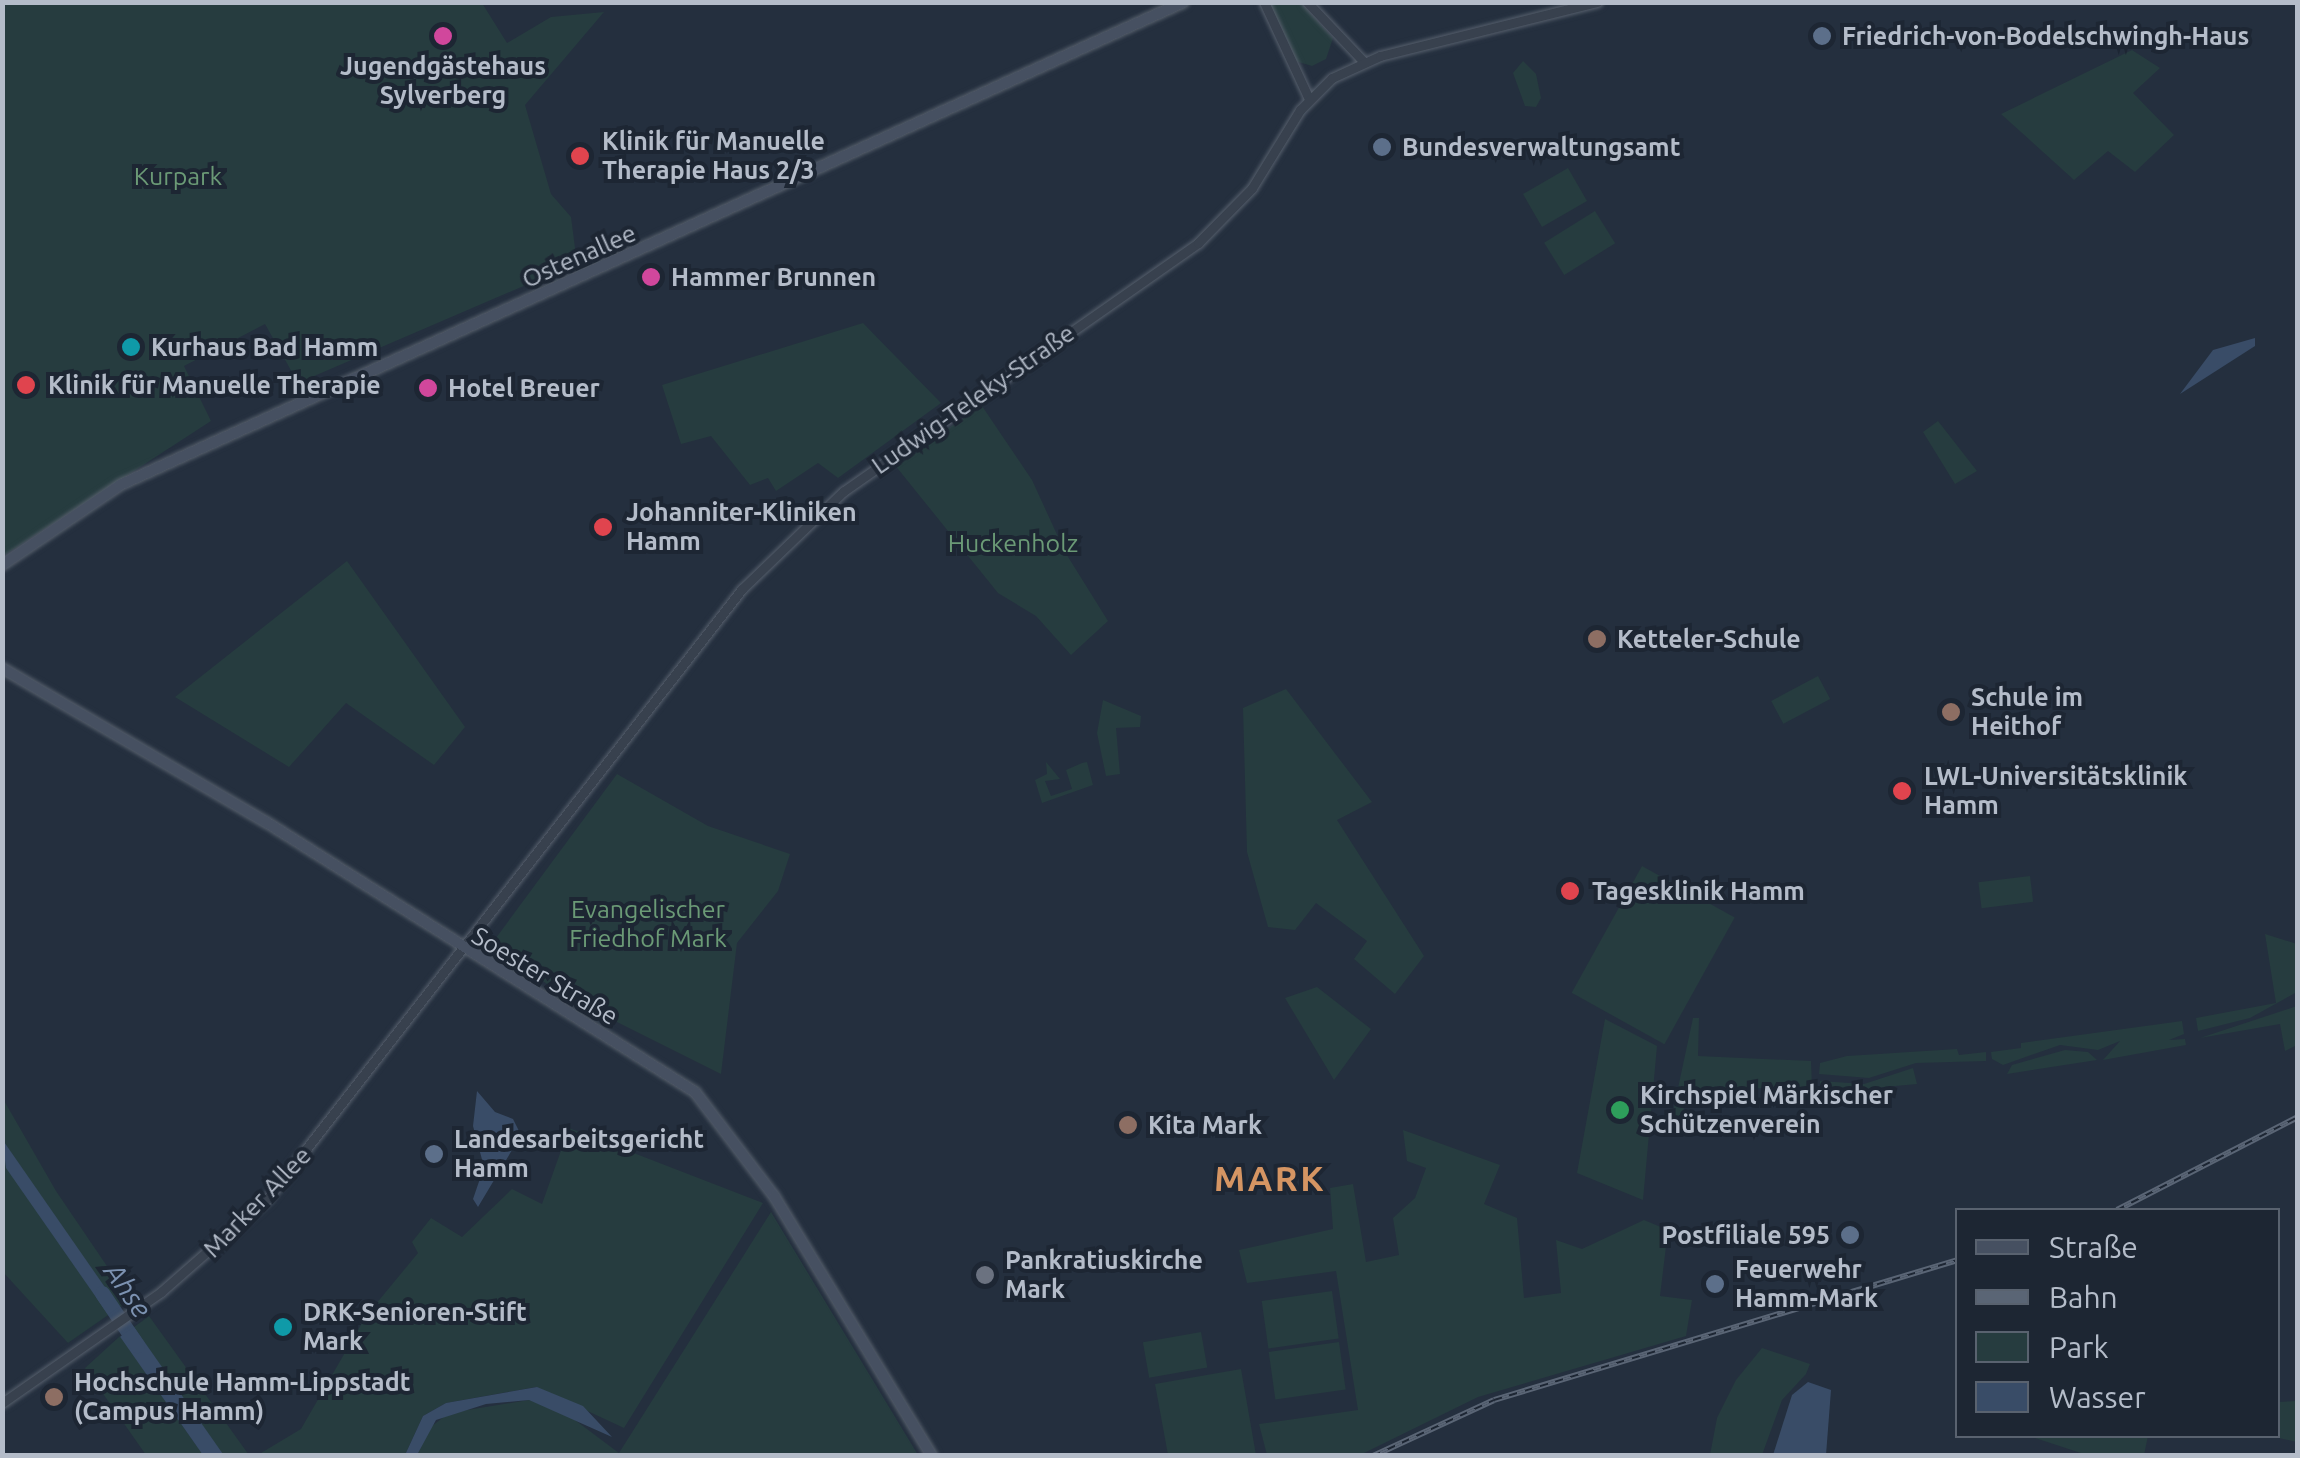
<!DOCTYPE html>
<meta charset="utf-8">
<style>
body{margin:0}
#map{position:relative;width:2300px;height:1458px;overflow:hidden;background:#242f3e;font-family:Ubuntu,sans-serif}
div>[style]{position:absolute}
.green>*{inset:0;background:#263c3f;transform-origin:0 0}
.water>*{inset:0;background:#394c67;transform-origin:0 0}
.river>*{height:15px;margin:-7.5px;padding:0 7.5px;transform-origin:7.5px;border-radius:7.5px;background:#394c67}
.roads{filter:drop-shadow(0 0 2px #565f6c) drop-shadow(0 0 2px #565f6c)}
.tertiary>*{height:9px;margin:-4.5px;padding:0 4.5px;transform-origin:4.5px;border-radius:4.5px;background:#38414e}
.secondary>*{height:10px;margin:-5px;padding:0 5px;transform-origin:5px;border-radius:5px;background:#465061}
.rail>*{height:6px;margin-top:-3px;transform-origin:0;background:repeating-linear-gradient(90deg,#1d2633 0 8px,#5a6575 0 16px);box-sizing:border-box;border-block:2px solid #5a6575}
.dots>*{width:28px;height:28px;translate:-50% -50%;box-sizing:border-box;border:5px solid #1d2633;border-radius:50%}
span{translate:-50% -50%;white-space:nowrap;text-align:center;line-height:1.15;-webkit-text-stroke:8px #1d2633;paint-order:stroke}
.poi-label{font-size:25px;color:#b4bcc9;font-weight:700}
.left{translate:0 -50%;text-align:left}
.right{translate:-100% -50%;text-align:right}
.park-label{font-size:25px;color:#6b9a76}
.street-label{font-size:25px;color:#b4bcc9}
.water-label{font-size:28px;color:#7c92b1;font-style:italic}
.district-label{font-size:35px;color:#d59563;font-weight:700;letter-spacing:2.5px}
.frame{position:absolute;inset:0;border:5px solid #b4bcc9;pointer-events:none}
.legend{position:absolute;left:1955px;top:1208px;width:325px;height:230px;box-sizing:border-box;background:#1d2633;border:2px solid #59626f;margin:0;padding:12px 18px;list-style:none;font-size:30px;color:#b4bcc9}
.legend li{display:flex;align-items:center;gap:20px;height:50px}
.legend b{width:50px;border:2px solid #59626f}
</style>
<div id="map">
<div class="green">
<div style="clip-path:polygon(3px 3px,482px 3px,507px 43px,551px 17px,604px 12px,525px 105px,551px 194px,571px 217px,577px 263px,298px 383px,265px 324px,184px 366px,211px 421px,3px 556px)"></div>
<div style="clip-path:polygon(1269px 3px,1301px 3px,1333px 38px,1326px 59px,1312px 66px,1295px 61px)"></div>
<div style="clip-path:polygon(2132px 50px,2160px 68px,2133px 93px,2174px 135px,2135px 172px,2108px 151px,2074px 180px,2001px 114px)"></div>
<div style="clip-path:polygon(1523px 61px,1536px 74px,1541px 98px,1536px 107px,1525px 106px,1513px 73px)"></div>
<div style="left:1568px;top:168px;width:38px;height:52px;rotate:60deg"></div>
<div style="left:1595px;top:211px;width:38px;height:60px;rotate:58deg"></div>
<div style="clip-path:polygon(863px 323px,941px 403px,838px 478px,818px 463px,776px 491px,768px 478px,750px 485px,711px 436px,681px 444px,662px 385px)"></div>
<div style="clip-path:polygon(982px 406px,1032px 480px,1065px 552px,1108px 621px,1071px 655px,1036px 616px,998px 593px,894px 464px)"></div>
<div style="clip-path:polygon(1938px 421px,1977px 471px,1955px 484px,1923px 432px)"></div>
<div style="clip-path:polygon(347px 561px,465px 727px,434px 765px,346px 703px,289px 767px,175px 697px)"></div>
<div style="left:1818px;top:676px;width:26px;height:53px;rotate:62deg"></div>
<div style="clip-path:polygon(1286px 689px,1372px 802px,1337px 820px,1424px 956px,1395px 994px,1354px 959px,1367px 941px,1316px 903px,1295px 930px,1268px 927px,1247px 852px,1243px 708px)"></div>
<div style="clip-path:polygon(1103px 700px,1141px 716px,1140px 727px,1116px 728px,1120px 774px,1106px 776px,1097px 733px)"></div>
<div style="clip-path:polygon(1046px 762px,1060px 779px,1045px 781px,1051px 796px,1072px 789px,1066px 770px,1082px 763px,1087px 762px,1093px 785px,1042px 803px,1035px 780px,1047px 774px)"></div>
<div style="clip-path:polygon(617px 774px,708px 826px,790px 854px,778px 891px,737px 943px,721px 1074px,597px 1012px,603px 1002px,562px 976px,553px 988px,490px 946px)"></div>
<div style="left:1642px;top:866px;width:106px;height:145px;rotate:29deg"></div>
<div style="left:2030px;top:876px;width:26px;height:52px;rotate:83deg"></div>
<div style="clip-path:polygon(2265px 934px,2297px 944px,2297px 992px,2250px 1018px,2198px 1031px,2196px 1018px,2276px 1003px)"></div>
<div style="clip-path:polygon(1317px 987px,1371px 1029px,1334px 1080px,1285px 998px)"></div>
<div style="clip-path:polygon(2297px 1006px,2297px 1045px,2285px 1051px,2280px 1024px,2200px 1038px)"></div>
<div style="clip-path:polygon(1693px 1018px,1699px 1018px,1698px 1056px,1811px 1061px,1812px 1087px,1685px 1090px,1683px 1121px,1673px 1131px,1663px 1129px,1672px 1116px)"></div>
<div style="clip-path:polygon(1605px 1019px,1657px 1046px,1643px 1200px,1577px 1173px)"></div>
<div style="clip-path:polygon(2182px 1021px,2184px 1034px,2169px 1040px,2185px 1039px,2186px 1045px,2103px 1060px,2120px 1041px,2098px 1050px,2060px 1045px,2003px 1065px,1992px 1059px,1991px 1052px,2021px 1048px,2021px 1043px)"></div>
<div style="clip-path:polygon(1957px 1049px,1959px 1055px,1986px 1052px,1986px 1061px,1916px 1063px,1869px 1078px,1819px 1074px,1820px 1063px,1847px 1056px)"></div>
<div style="clip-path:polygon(2065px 1050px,2088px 1052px,2097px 1060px,2007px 1074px,2012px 1065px)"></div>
<div style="clip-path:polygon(1913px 1068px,1917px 1084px,1820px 1093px,1820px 1081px,1864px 1084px)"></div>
<div style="clip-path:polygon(2px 1097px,56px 1191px,130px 1300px,68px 1343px,3px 1272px)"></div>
<div style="clip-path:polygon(569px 1128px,763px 1203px,624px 1428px,536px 1387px,446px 1403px,423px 1416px,405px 1455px,256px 1456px,301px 1429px,366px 1316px,418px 1253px,412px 1242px,431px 1218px,462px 1237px,512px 1189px,542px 1204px)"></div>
<div style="clip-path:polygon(1403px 1130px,1500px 1165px,1484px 1204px,1517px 1218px,1524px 1298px,1561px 1293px,1556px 1240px,1582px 1249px,1644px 1220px,1668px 1230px,1660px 1296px,1692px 1300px,1686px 1336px,1478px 1397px,1360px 1455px,1267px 1455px,1259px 1424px,1358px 1410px,1336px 1271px,1247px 1283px,1239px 1250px,1333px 1229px,1330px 1188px,1353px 1184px,1366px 1262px,1399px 1255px,1393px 1218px,1415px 1198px,1426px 1168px,1407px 1161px)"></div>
<div style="clip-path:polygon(771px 1212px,918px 1455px,417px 1456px,428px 1429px,449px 1413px,529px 1400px,563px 1411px,619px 1453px)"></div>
<div style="left:1332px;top:1291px;width:48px;height:71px;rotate:82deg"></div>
<div style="clip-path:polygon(149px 1316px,249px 1455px,219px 1455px,134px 1327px)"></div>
<div style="left:1201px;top:1332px;width:36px;height:59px;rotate:80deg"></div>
<div style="clip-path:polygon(120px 1336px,203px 1455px,146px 1455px,85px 1368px)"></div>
<div style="left:1339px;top:1342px;width:48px;height:71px;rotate:82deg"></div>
<div style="clip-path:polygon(1762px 1348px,1810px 1364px,1806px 1374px,1782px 1400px,1762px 1455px,1710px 1455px,1717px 1418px,1736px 1380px)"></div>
<div style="clip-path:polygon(1241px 1369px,1256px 1455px,1168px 1455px,1155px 1384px)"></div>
<div style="clip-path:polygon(2297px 1401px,2297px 1442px,2270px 1436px,2278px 1436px,2278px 1402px)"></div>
<div style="clip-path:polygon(2029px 1436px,2148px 1436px,2144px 1455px,2090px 1456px)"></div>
</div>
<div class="water">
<div style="clip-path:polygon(2255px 338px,2255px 346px,2180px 394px,2213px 350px)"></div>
<div style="clip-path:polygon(477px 1091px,495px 1112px,513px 1119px,521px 1135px,478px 1207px,473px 1199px,484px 1167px,473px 1126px)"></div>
<div style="clip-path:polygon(2px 1139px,118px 1306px,107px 1313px,6px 1168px)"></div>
<div style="left:134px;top:1327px;width:155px;height:17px;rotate:55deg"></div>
<div style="clip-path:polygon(1808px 1382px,1831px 1390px,1826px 1455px,1773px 1455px,1792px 1395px)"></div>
<div style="clip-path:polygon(537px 1387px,583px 1406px,612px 1437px,529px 1400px,486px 1404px,436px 1420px,417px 1455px,405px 1455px,423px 1416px,446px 1403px)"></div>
</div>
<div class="river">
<div style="left:102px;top:1293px;width:63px;rotate:56.1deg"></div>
</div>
<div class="roads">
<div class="tertiary">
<div style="left:1264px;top:2px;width:107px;rotate:65.1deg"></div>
<div style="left:1307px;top:2px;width:81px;rotate:46.5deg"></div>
<div style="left:2px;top:1403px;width:194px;rotate:-34.9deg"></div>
<div style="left:161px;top:1292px;width:142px;rotate:-41.3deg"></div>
<div style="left:268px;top:1198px;width:772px;rotate:-52.11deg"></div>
<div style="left:742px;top:589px;width:141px;rotate:-43.9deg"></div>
<div style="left:844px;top:491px;width:432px;rotate:-35deg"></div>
<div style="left:1198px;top:243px;width:77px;rotate:-45.5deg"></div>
<div style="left:1252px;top:188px;width:92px;rotate:-58.4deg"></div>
<div style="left:1300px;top:110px;width:45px;rotate:-45deg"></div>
<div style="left:1332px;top:78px;width:53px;rotate:-24.6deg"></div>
<div style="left:1380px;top:56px;width:224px;rotate:-14deg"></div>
</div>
<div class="secondary">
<div style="left:2px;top:565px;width:143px;rotate:-34.1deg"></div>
<div style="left:120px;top:485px;width:1168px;rotate:-24.42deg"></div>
<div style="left:2px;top:668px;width:306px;rotate:30.3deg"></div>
<div style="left:266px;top:822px;width:507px;rotate:32.19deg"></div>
<div style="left:695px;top:1092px;width:131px;rotate:52.8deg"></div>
<div style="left:774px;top:1196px;width:304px;rotate:58.7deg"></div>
</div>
</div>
<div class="rail">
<div style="left:2117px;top:1210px;width:203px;rotate:-27.2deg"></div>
<div style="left:1373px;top:1456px;width:133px;rotate:-24.8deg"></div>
<div style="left:1494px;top:1400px;width:485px;rotate:-16.8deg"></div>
</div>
<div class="dots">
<div style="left:443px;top:36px;background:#d1479c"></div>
<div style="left:1822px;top:36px;background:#5c6f8a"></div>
<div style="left:1382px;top:147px;background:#5c6f8a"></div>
<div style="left:580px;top:156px;background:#e0444e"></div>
<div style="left:651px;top:277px;background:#d1479c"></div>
<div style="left:131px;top:347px;background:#0f9aa8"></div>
<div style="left:26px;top:385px;background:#e0444e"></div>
<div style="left:428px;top:388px;background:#d1479c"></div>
<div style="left:603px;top:527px;background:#e0444e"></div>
<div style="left:1597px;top:639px;background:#8d6e63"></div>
<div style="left:1951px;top:712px;background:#8d6e63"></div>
<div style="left:1902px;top:791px;background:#e0444e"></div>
<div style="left:1570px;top:891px;background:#e0444e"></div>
<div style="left:1620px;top:1110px;background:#2e9e5b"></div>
<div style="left:1128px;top:1125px;background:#8d6e63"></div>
<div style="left:434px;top:1154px;background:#5c6f8a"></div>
<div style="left:1850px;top:1235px;background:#5c6f8a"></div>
<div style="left:985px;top:1275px;background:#6b7280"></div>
<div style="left:1715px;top:1284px;background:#5c6f8a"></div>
<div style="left:283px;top:1327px;background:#0f9aa8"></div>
<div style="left:54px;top:1397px;background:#8d6e63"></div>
</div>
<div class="poi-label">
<span class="left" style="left:1842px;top:36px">Friedrich-von-Bodelschwingh-Haus</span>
<span style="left:443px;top:81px">Jugendgästehaus<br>Sylverberg</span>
<span class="left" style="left:602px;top:156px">Klinik für Manuelle<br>Therapie Haus 2/3</span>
<span class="left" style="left:1402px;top:147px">Bundesverwaltungsamt</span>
<span class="left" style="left:671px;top:277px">Hammer Brunnen</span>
<span class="left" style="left:151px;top:347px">Kurhaus Bad Hamm</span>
<span class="left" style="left:48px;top:385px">Klinik für Manuelle Therapie</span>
<span class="left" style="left:448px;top:388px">Hotel Breuer</span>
<span class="left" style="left:626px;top:527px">Johanniter-Kliniken<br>Hamm</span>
<span class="left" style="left:1617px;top:639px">Ketteler-Schule</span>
<span class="left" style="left:1971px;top:712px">Schule im<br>Heithof</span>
<span class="left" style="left:1924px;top:791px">LWL-Universitätsklinik<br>Hamm</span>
<span class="left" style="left:1592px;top:891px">Tagesklinik Hamm</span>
<span class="left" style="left:1640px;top:1110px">Kirchspiel Märkischer<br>Schützenverein</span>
<span class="left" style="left:1148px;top:1125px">Kita Mark</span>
<span class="left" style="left:454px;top:1154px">Landesarbeitsgericht<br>Hamm</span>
<span class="right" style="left:1830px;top:1235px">Postfiliale 595</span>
<span class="left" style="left:1005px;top:1275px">Pankratiuskirche<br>Mark</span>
<span class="left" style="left:1735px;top:1284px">Feuerwehr<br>Hamm-Mark</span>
<span class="left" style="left:303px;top:1327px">DRK-Senioren-Stift<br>Mark</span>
<span class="left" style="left:74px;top:1397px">Hochschule Hamm-Lippstadt<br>(Campus Hamm)</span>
</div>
<div class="park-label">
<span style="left:178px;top:176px">Kurpark</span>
<span style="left:1013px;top:543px">Huckenholz</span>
<span style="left:648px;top:924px">Evangelischer<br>Friedhof Mark</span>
</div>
<div class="street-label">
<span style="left:579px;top:256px;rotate:-24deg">Ostenallee</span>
<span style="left:973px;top:399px;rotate:-35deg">Ludwig-Teleky-Straße</span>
<span style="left:545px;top:976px;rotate:31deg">Soester Straße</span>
<span style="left:257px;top:1202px;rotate:-46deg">Marker Allee</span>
</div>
<div class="water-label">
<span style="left:128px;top:1290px;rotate:55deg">Ahse</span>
</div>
<div class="district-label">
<span style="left:1270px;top:1178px">MARK</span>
</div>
<div class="frame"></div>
<ul class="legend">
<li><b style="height:12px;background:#465061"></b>Straße</li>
<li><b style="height:12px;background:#5a6575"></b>Bahn</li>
<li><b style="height:28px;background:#263c3f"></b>Park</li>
<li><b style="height:28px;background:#394c67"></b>Wasser</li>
</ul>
</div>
